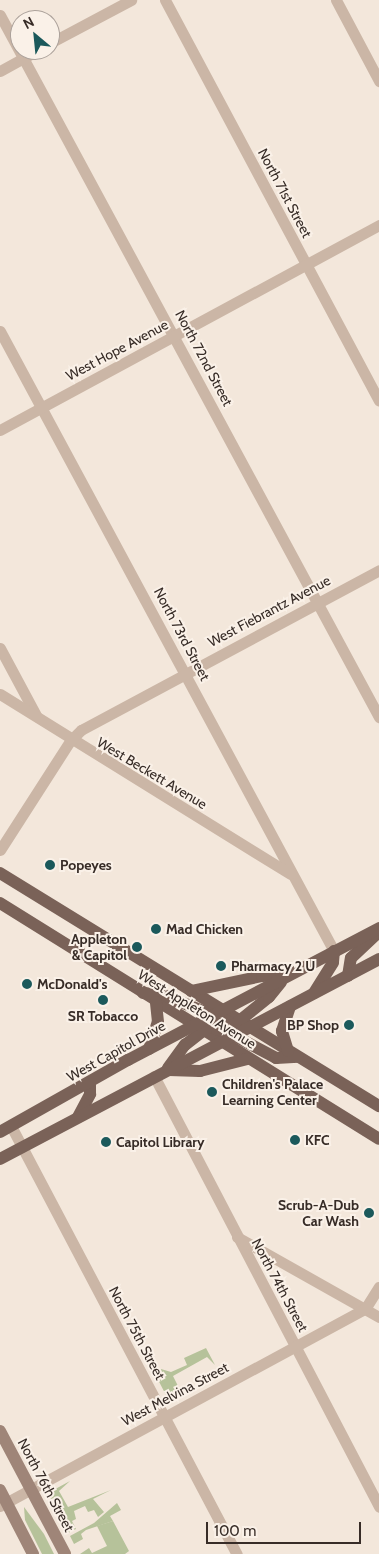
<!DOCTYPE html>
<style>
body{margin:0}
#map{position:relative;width:379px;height:1554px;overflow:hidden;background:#f3e7db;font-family:Cabin,sans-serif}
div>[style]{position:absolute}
.green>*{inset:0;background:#b6c29a}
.minor>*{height:11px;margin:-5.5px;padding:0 5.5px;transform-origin:5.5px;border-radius:5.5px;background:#cbb6a6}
.secondary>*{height:12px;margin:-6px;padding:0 6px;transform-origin:6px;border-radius:6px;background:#9f8578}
.primary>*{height:12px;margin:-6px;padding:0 6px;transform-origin:6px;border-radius:6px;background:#7a6258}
.dots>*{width:14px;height:14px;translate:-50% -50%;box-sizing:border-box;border:2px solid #faf1e8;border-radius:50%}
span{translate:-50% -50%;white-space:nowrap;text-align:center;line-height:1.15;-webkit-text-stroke:4px #faf1e8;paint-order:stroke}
.street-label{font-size:14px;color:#372c27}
.poi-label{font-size:14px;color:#372c27;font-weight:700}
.left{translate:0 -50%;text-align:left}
.right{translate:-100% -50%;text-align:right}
.north{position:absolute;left:10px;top:10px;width:50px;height:50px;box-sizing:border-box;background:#faf1e8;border:1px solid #aca29b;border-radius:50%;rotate:332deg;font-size:14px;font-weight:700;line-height:20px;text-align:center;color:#372c27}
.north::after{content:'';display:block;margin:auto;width:18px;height:22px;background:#1b595b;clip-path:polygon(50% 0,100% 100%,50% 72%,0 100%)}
.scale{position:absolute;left:206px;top:1522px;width:155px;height:22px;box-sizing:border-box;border:2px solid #372c27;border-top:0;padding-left:6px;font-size:15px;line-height:18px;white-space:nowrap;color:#372c27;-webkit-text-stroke:4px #faf1e8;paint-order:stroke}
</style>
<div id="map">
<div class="green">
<div style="clip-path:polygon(206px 1348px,215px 1365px,207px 1357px,173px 1376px,181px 1392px,168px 1399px,154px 1372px,161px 1369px,171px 1372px,187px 1365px,184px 1358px)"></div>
<div style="clip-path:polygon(70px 1481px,59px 1491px,68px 1507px,111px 1490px,93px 1499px,104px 1512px,98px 1517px,94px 1510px,88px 1512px,85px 1506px,74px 1511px,76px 1519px,72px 1521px,76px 1529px,68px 1533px,48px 1493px)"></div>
<div style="clip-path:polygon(117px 1503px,121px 1510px,110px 1516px,113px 1521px,86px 1530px,81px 1534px,83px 1539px,74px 1544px,70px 1536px,94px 1523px)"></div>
<div style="clip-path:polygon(24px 1507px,44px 1534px,54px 1554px,42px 1554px,25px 1520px)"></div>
<div style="clip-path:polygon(113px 1521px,129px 1551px,125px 1554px,80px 1554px,89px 1548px,92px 1553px,107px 1546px,97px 1526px)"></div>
</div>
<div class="minor">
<div style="left:165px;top:0;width:454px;rotate:61.9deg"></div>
<div style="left:336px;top:0;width:92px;rotate:62deg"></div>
<div style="left:0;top:15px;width:798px;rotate:61.64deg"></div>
<div style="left:50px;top:43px;width:92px;rotate:-28deg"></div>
<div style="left:0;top:71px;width:43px;rotate:-28.9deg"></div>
<div style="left:0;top:331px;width:704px;rotate:61.69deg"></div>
<div style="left:0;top:430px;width:431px;rotate:-28.4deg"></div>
<div style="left:0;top:648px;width:76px;rotate:61.8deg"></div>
<div style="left:0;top:694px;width:341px;rotate:31.8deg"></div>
<div style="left:0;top:850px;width:130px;rotate:-57.3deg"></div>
<div style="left:70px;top:741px;width:16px;rotate:-45deg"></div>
<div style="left:81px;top:730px;width:338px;rotate:-28.2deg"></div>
<div style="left:154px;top:1076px;width:486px;rotate:62.4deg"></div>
<div style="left:11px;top:1126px;width:484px;rotate:62.2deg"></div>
<div style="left:237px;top:1237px;width:163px;rotate:29.4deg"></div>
<div style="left:0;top:1506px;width:415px;rotate:-28.4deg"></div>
<div style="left:365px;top:1309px;width:26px;rotate:-58deg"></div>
</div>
<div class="secondary">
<div style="left:0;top:1431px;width:139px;rotate:62.1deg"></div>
<div style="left:0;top:1490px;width:72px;rotate:62.7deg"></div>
</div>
<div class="primary">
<div style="left:0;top:873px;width:445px;rotate:31.6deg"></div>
<div style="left:0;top:903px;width:446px;rotate:31.9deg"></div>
<div style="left:348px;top:976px;width:18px;rotate:-81deg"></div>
<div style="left:351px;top:958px;width:38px;rotate:-43deg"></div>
<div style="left:191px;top:991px;width:73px;rotate:-11.9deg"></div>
<div style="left:262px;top:976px;width:26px;rotate:-4deg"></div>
<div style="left:143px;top:993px;width:21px;rotate:5deg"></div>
<div style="left:164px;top:995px;width:81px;rotate:22.5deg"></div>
<div style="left:314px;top:993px;width:36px;rotate:-58deg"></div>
<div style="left:333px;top:962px;width:11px;rotate:-85deg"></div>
<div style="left:198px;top:1026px;width:11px"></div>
<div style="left:209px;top:1026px;width:26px;rotate:21deg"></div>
<div style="left:233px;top:1035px;width:49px;rotate:28.1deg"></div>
<div style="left:276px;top:1058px;width:22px;rotate:-3deg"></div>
<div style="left:233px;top:1026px;width:46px;rotate:-38.9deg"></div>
<div style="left:269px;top:997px;width:19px;rotate:-51deg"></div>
<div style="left:149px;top:1049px;width:28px;rotate:-72deg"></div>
<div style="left:158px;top:1022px;width:20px;rotate:-96deg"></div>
<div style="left:288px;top:1051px;width:21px;rotate:-107deg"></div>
<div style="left:282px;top:1031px;width:26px;rotate:-72deg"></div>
<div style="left:168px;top:1068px;width:29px;rotate:-54deg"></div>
<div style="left:185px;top:1045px;width:29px;rotate:-38deg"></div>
<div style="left:169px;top:1070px;width:31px;rotate:2deg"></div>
<div style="left:200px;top:1071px;width:49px;rotate:-14.3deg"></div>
<div style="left:78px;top:1117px;width:26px;rotate:-62deg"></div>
<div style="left:90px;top:1094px;width:11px;rotate:-90deg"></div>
<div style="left:0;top:1132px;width:147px;rotate:-29.4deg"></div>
<div style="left:128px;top:1060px;width:284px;rotate:-27.7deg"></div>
<div style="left:0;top:1159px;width:429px;rotate:-27.8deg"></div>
</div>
<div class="dots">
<div style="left:50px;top:865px;background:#1b595b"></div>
<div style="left:156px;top:929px;background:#1b595b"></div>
<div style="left:137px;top:947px;background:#1b595b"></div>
<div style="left:221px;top:966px;background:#1b595b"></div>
<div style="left:27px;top:984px;background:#1b595b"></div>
<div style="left:103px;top:1000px;background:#1b595b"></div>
<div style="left:349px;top:1025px;background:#1b595b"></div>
<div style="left:212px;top:1092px;background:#1b595b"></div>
<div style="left:295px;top:1140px;background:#1b595b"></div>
<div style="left:106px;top:1142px;background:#1b595b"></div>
<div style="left:369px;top:1213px;background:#1b595b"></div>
</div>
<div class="street-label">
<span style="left:285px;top:193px;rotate:62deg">North 71st Street</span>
<span style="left:117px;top:350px;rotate:-28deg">West Hope Avenue</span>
<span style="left:204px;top:358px;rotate:62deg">North 72nd Street</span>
<span style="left:269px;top:611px;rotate:-28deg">West Fiebrantz Avenue</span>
<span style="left:182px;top:634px;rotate:62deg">North 73rd Street</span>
<span style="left:152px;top:773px;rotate:31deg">West Beckett Avenue</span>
<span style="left:197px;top:1009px;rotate:32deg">West Appleton Avenue</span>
<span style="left:116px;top:1051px;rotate:-29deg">West Capitol Drive</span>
<span style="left:280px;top:1285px;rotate:62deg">North 74th Street</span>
<span style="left:137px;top:1333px;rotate:62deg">North 75th Street</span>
<span style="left:175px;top:1394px;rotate:-28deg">West Melvina Street</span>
<span style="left:46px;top:1485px;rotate:62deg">North 76th Street</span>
</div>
<div class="poi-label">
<span class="left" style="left:60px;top:865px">Popeyes</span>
<span class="left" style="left:166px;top:929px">Mad Chicken</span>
<span class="right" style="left:127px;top:947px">Appleton<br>&amp; Capitol</span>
<span class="left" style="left:231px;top:966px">Pharmacy 2 U</span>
<span class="left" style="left:37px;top:984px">McDonald's</span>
<span style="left:103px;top:1016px">SR Tobacco</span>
<span class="right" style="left:339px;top:1025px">BP Shop</span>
<span class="left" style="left:222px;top:1092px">Children's Palace<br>Learning Center</span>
<span class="left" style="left:305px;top:1140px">KFC</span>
<span class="left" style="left:116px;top:1142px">Capitol Library</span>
<span class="right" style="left:359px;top:1213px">Scrub-A-Dub<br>Car Wash</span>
</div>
<div class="north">N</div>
<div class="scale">100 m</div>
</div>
